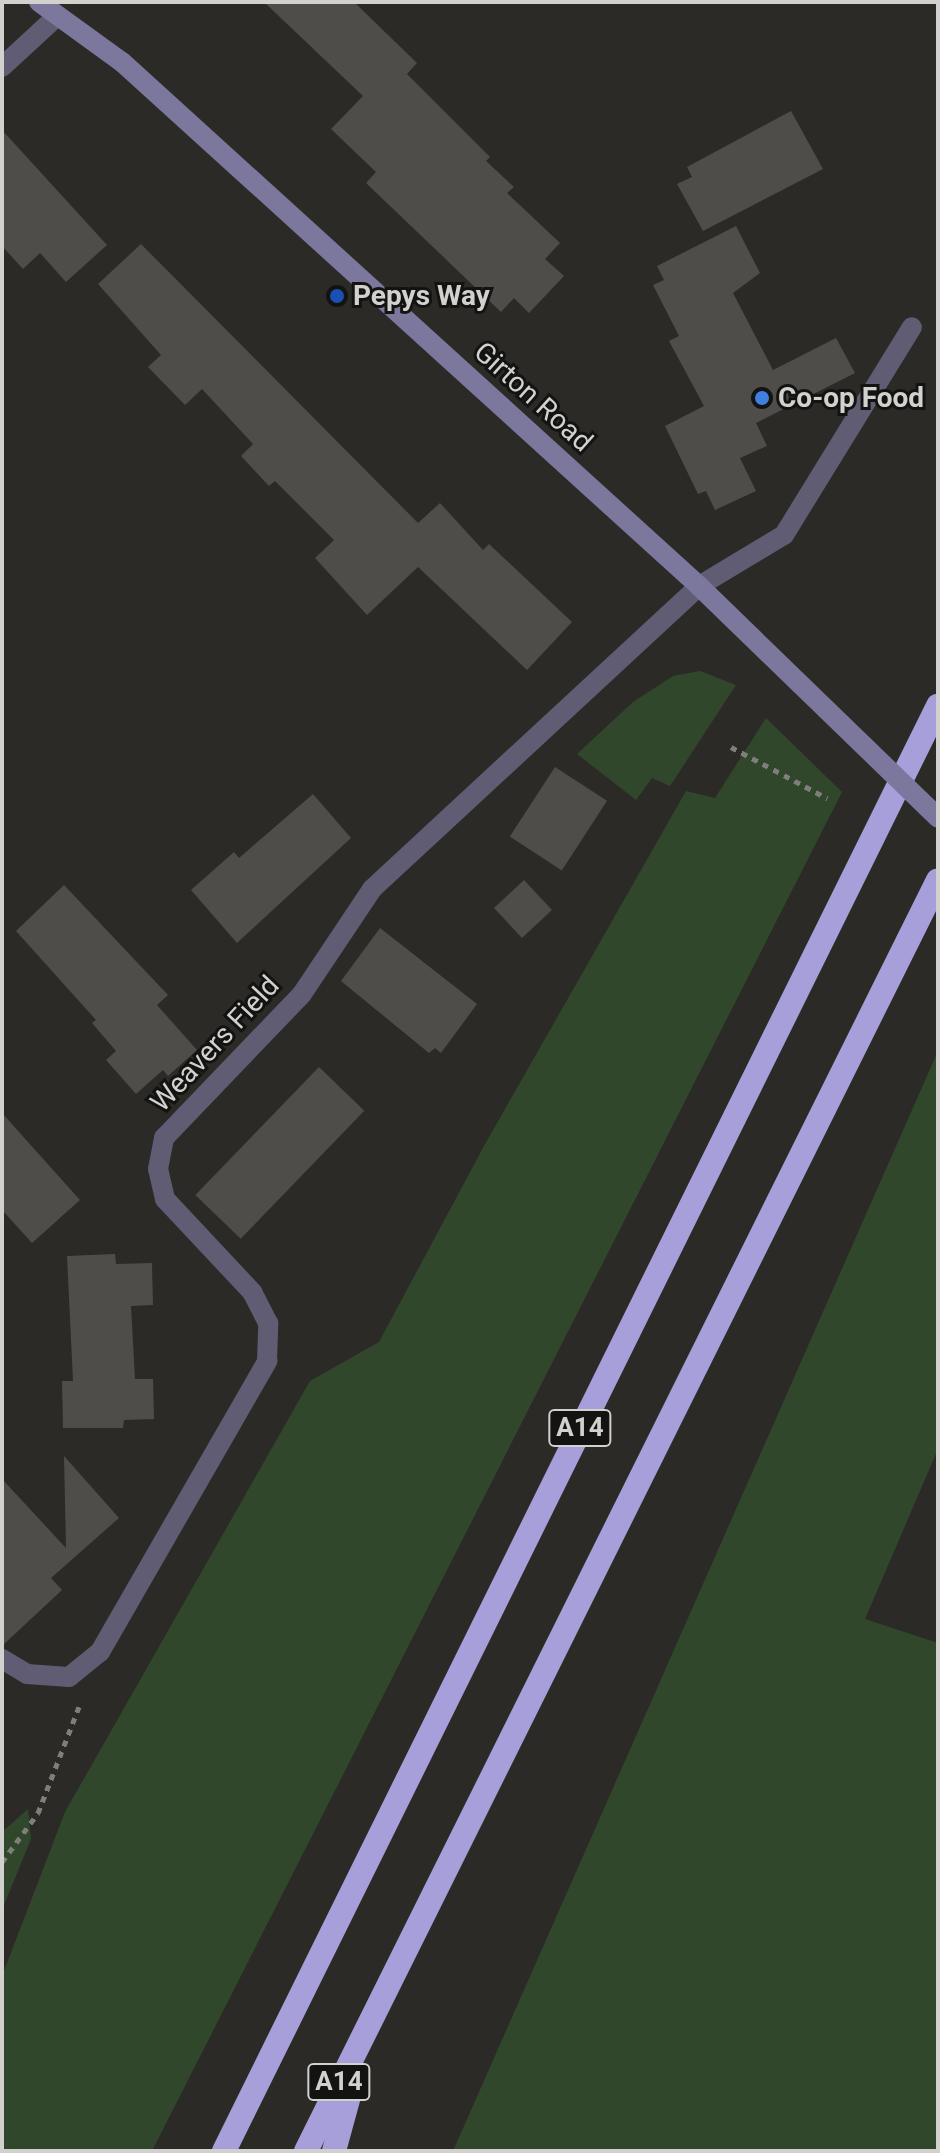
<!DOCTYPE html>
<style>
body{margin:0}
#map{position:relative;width:940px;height:2153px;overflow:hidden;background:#2b2a26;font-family:Roboto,sans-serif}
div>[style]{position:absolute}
.green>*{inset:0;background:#31472c}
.building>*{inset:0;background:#4f4d49;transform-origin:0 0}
.path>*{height:5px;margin-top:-2.5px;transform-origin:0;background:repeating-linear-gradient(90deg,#7f7e7b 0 6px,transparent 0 12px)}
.lane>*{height:20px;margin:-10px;padding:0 10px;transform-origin:10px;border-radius:10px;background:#5f5c74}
.street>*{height:20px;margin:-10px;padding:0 10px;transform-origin:10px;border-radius:10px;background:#5f5c74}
.secondary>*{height:20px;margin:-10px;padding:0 10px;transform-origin:10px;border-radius:10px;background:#7c779d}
.highway>*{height:24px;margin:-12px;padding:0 12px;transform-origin:12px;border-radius:12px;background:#a79fda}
.secondary-bridge>*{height:20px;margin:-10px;padding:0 10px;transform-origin:10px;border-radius:10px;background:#7c779d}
.dots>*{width:22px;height:22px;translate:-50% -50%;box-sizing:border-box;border:4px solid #131311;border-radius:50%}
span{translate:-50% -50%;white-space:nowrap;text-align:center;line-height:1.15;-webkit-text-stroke:6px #131311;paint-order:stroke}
.shield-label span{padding:2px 6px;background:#131311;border:2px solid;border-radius:6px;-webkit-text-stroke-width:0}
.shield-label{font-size:26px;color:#d2d1ce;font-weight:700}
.poi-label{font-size:28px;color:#d2d1ce;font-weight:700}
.left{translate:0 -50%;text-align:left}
.street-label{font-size:28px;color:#d2d1ce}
.frame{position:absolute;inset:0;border:4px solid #d2d1ce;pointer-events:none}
</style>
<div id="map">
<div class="green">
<div style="clip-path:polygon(700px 671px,736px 685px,670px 786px,652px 778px,636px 800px,577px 754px,633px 702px,673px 676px)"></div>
<div style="clip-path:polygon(766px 718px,842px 792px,152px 2151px,2px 2151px,2px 1976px,65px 1812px,310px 1381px,379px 1342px,484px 1146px,686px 791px,715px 798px)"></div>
<div style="clip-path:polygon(938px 1051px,938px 1449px,865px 1619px,938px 1643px,938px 2151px,453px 2151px)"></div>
<div style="clip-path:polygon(28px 1809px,31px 1839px,2px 1910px,2px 1832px)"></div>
</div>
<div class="building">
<div style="clip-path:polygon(264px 2px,354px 2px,417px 63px,407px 74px,490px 157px,486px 161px,514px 187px,507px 193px,560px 243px,545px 259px,564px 276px,529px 313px,514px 298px,501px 312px,366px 183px,376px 172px,331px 129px,363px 96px)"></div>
<div style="clip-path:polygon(791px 111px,823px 169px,703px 231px,677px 184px,692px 177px,687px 167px)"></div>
<div style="clip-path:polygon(2px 130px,107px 245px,66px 282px,40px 253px,23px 269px,2px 246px)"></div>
<div style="clip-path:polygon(736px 226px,760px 273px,733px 293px,773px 370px,836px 338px,855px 373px,756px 423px,767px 446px,740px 458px,756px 491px,715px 510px,706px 491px,698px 494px,665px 426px,704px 406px,669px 341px,679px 336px,653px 285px,664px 280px,657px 266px)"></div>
<div style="clip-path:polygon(141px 244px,418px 523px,440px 503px,483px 550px,489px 544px,572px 622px,527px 670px,418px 567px,367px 615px,315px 558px,334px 540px,275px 481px,269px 486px,241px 456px,253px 444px,202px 389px,185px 405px,148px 367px,161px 355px,98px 284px)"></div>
<div style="left:555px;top:767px;width:62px;height:83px;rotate:33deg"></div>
<div style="clip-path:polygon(313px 794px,351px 838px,237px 943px,191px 890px,234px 852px,239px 858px)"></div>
<div style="left:524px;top:880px;width:41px;height:41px;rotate:47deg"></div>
<div style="clip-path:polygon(64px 885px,168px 995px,157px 1005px,197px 1050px,168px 1076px,163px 1070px,136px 1094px,106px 1060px,116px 1051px,92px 1023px,96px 1020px,16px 931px)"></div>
<div style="clip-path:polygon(380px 928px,477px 1004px,441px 1053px,435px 1048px,429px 1053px,341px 981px)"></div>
<div style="left:319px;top:1067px;width:63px;height:178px;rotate:44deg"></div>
<div style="clip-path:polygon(2px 1113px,80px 1200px,32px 1243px,2px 1210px)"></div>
<div style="clip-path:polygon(115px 1254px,116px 1264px,152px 1263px,153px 1305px,131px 1306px,135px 1379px,153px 1379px,154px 1419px,124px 1420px,123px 1428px,63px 1428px,62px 1381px,73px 1381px,67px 1256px)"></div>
<div style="clip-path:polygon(64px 1456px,119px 1518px,51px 1578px,62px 1590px,2px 1646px,2px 1479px,66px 1548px)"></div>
</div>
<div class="path">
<div style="left:731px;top:747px;width:109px;rotate:28deg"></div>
<div style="left:2px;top:1862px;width:61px;rotate:-53.7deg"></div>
<div style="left:38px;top:1813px;width:114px;rotate:-68.9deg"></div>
</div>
<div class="lane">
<div style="left:699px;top:586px;width:99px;rotate:-31deg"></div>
<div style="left:784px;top:535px;width:244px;rotate:-58.4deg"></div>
</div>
<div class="street">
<div style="left:2px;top:67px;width:75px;rotate:-42.8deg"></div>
<div style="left:2px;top:1659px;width:29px;rotate:31deg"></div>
<div style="left:27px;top:1674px;width:42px;rotate:4.1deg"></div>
<div style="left:69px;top:1677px;width:40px;rotate:-39deg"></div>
<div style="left:100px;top:1652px;width:336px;rotate:-60.1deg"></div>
<div style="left:267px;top:1361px;width:38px;rotate:-88deg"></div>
<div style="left:268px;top:1323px;width:34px;rotate:-117deg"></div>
<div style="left:253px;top:1293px;width:129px;rotate:-133.1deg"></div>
<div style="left:165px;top:1199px;width:31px;rotate:-103deg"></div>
<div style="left:158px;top:1169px;width:32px;rotate:-79deg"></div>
<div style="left:164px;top:1138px;width:199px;rotate:-46.2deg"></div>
<div style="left:302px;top:994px;width:126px;rotate:-56.3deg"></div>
<div style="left:372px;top:889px;width:446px;rotate:-42.8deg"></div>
</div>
<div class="secondary">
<div style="left:39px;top:2px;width:102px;rotate:35.9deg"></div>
<div style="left:122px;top:62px;width:779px;rotate:42.24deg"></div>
</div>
<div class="highway">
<div style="left:224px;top:2151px;width:1612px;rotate:-63.71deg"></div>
<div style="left:306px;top:2151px;width:1419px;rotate:-63.56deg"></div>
<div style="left:334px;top:2151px;width:76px;rotate:-74.7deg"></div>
</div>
<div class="secondary-bridge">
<div style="left:699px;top:586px;width:333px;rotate:44.1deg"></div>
</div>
<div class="dots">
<div style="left:337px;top:296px;background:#1a4fb4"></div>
<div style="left:762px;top:398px;background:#3f7fe0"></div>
</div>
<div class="shield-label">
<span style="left:580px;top:1428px">A14</span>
<span style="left:339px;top:2082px">A14</span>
</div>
<div class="poi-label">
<span class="left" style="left:353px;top:296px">Pepys Way</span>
<span class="left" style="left:778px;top:398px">Co-op Food</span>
</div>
<div class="street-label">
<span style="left:533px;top:397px;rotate:42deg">Girton Road</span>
<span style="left:215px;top:1044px;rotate:-47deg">Weavers Field</span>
</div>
<div class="frame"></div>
</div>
